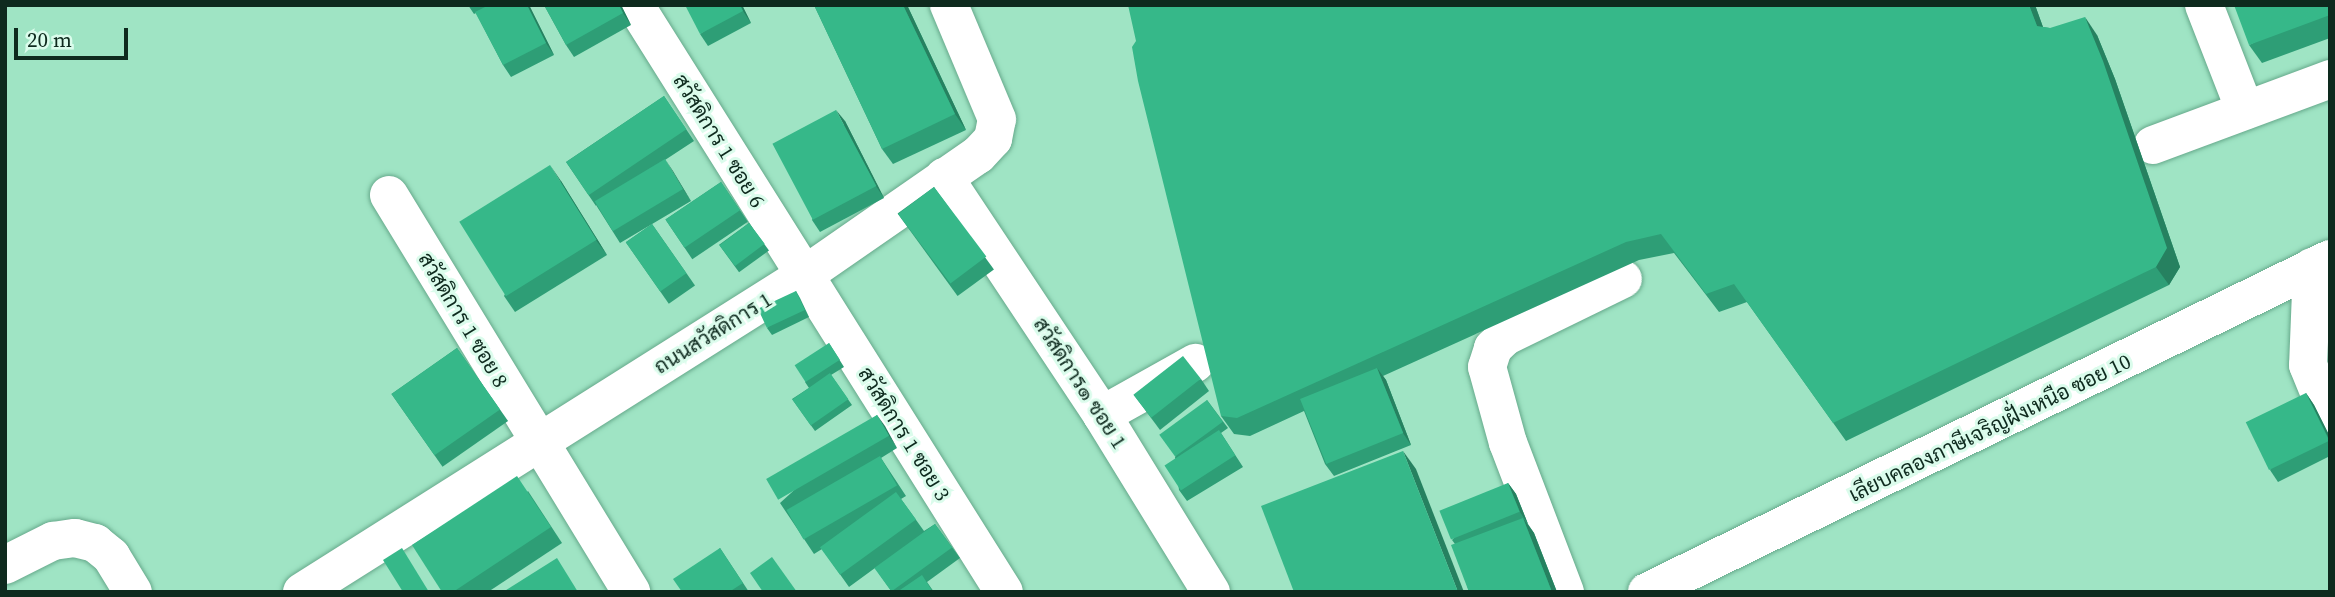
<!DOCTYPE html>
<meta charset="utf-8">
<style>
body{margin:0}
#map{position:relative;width:2335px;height:597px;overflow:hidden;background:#9fe4c4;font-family:"Source Serif 4",Sarabun,serif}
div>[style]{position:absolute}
.roads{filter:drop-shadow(0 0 2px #66a98b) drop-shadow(0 0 2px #66a98b)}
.minor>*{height:38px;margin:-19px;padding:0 19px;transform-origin:19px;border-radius:19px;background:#fff}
.wall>*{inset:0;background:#2e9e76;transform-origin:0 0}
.shaded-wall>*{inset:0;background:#268160}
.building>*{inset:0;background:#36b889;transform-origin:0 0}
span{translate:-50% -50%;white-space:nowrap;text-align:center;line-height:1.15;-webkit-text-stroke:6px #dbfcec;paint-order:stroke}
.street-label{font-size:21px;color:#0e2a1e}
.frame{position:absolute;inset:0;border:7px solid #0e2a1e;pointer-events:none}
.scale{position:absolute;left:14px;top:28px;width:114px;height:32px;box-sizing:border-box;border:4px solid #0e2a1e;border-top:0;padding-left:9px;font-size:21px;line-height:24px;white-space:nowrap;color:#0e2a1e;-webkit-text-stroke:5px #dbfcec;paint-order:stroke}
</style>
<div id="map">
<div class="roads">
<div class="minor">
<div style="left:635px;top:5px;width:693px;rotate:57.85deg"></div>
<div style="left:2204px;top:5px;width:113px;rotate:68.7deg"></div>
<div style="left:2153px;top:145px;width:189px;rotate:-20.4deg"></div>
<div style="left:944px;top:177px;width:286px;rotate:56.4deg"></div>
<div style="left:1102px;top:415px;width:208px;rotate:58.4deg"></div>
<div style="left:389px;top:195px;width:465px;rotate:58.6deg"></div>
<div style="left:2312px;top:267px;width:98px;rotate:92.3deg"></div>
<div style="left:2308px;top:365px;width:58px;rotate:67.8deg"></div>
<div style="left:1102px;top:415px;width:107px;rotate:-29.2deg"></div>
<div style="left:5px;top:565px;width:54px;rotate:-26.6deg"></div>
<div style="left:53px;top:541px;width:22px;rotate:-8deg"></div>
<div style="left:75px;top:538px;width:21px;rotate:14deg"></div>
<div style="left:95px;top:543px;width:21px;rotate:39deg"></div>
<div style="left:111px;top:556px;width:42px;rotate:58.6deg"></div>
<div style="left:302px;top:592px;width:592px;rotate:-32.24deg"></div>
<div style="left:803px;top:276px;width:213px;rotate:-34.7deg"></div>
<div style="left:978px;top:155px;width:22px;rotate:-47deg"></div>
<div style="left:993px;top:139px;width:20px;rotate:-79deg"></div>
<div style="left:997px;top:119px;width:124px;rotate:-112.8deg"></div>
<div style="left:1565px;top:592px;width:160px;rotate:-110.9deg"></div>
<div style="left:1508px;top:443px;width:79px;rotate:-105.4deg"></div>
<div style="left:1487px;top:367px;width:20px;rotate:-72deg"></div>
<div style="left:1493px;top:348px;width:18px;rotate:-43deg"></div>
<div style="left:1506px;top:336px;width:130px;rotate:-26deg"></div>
<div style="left:1647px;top:592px;width:760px;rotate:-25.99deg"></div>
</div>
</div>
<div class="wall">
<div style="clip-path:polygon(468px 5px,529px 5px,554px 55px,511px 77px,503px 65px,476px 13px,474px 14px)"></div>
<div style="clip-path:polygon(544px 5px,621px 5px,631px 25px,574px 57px,566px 45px)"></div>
<div style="clip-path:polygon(742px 5px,751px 23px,708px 46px,700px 34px)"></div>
<div style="clip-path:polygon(814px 5px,907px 5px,966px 130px,893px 164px,882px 149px)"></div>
<div style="clip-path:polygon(2035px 5px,2043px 27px,2097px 35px,2115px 79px,2180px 267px,2169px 285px,1846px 441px,1747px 302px,1719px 312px,1674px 253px,1639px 260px,1383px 376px,1386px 380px,1411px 445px,1334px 476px,1325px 464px,1304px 411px,1250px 436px,1234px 434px,1221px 416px)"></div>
<div style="clip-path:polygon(2330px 5px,2330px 38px,2262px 63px,2249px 45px)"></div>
<div style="clip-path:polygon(664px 96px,694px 141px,665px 160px,691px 201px,620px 243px,596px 205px,596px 206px,566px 162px)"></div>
<div style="clip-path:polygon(845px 121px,884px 198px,820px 232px,812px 220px)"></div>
<div style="clip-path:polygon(561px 181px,607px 255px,515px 312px,504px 296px)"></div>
<div style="left:721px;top:182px;width:48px;height:67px;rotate:56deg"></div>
<div style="left:934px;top:187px;width:102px;height:45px;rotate:54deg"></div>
<div style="left:749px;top:223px;width:34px;height:37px;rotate:54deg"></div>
<div style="left:652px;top:224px;width:75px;height:32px;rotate:55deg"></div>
<div style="clip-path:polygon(796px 291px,800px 298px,809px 317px,772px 335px,767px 328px)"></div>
<div style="clip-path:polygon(829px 343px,844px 367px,831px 375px,852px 405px,815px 431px,792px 399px,809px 388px,805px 382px)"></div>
<div style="left:457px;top:348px;width:89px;height:80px;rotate:55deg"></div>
<div style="clip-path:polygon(1201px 379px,1209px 391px,1160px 430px,1134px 395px)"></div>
<div style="clip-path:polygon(2306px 393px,2314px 405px,2330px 437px,2330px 456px,2278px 482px,2270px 470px)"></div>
<div style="clip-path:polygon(1207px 400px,1228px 428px,1221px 433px,1243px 467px,1187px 501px,1179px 490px,1175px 457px)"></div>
<div style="clip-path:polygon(877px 415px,897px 448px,881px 458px,906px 496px,901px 499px,924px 531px,935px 524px,960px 558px,927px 582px,934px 592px,892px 592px,875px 568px,849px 587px,822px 549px,814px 554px,780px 503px)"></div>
<div style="clip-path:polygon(1508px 483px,1516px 494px,1528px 524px,1534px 533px,1557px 592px,1469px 592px,1455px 544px,1452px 540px)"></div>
<div style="clip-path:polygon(528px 491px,562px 543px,488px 592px,442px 592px)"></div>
<div style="clip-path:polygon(720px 548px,749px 592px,682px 592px)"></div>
</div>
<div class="shaded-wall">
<div style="clip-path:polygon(527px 5px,529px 5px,554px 55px,546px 43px)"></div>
<div style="clip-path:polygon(619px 5px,621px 5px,631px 25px,623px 13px)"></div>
<div style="clip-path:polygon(740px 5px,742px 5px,751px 23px,743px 11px)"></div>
<div style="clip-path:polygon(903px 5px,907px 5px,966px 130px,955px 114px)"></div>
<div style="clip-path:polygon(2029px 5px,2035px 5px,2049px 44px,2037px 26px)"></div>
<div style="clip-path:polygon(2085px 17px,2097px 35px,2115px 79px,2180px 267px,2169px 285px,2156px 267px)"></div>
<div style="clip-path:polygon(836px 110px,845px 121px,884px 198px,876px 186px)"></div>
<div style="clip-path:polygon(665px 159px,673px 171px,691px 201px,683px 189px)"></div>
<div style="clip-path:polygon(550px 165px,561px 181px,607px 255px,596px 240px)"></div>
<div style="clip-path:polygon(1377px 368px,1386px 380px,1411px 445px,1403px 433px)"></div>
<div style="clip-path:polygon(2306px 393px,2314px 405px,2330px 437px,2330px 441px)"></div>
<div style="clip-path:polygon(877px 415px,885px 426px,897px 448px,889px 436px)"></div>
<div style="clip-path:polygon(1403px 451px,1416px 469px,1464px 592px,1458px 592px)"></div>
<div style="clip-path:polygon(1508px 483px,1516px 494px,1528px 524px,1520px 512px)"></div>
<div style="clip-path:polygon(1523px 518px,1534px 533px,1557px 592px,1552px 592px)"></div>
</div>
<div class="building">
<div style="clip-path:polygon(489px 5px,527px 5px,546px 43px,503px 65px,475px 12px)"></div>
<div style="clip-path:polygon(544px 5px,619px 5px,623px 13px,566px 45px)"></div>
<div style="clip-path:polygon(685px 5px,740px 5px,743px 11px,700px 34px)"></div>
<div style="clip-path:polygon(814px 5px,903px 5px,955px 114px,882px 149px)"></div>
<div style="clip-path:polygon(1128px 5px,2029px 5px,2037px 26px,2050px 28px,2085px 17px,2103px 61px,2167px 248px,2156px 267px,1833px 423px,1734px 284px,1706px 294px,1661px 234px,1626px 242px,1237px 418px,1221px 416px,1138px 81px,1132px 47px,1136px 41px)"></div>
<div style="clip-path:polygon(2234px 5px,2330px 5px,2330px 15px,2249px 45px)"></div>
<div style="left:664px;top:96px;width:40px;height:118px;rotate:56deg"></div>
<div style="left:836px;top:110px;width:86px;height:72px;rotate:62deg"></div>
<div style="left:665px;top:159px;width:35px;height:82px;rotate:59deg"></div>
<div style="left:550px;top:165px;width:88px;height:107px;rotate:58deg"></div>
<div style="left:721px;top:182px;width:34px;height:67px;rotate:56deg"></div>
<div style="left:934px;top:187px;width:87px;height:45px;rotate:53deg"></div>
<div style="left:749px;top:223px;width:26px;height:37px;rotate:53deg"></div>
<div style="left:652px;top:224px;width:60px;height:32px;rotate:55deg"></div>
<div style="left:796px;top:291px;width:21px;height:42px;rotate:65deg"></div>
<div style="left:829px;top:343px;width:20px;height:41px;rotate:57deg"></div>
<div style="left:457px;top:348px;width:75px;height:80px;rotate:55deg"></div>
<div style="left:1183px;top:356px;width:29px;height:63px;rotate:52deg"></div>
<div style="left:1377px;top:368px;width:70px;height:83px;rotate:68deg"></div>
<div style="left:830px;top:373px;width:32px;height:46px;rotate:55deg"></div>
<div style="left:2306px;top:393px;width:53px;height:67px;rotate:64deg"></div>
<div style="left:1207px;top:400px;width:27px;height:59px;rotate:54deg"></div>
<div style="left:877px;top:415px;width:24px;height:128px;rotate:60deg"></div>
<div style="left:1219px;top:430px;width:30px;height:65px;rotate:57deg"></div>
<div style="clip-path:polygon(1403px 451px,1458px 592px,1294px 592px,1261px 506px)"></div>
<div style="left:880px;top:456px;width:34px;height:108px;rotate:60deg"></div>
<div style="clip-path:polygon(517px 476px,551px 527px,453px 592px,442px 592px,412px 545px)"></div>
<div style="left:1508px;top:483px;width:31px;height:74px;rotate:68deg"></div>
<div style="left:896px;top:492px;width:34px;height:94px;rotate:54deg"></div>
<div style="clip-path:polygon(1523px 518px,1552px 592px,1469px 592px,1451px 545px)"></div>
<div style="left:935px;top:524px;width:29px;height:75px;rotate:54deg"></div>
<div style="clip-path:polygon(402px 548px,429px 592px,403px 592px,383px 560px)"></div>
<div style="clip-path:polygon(720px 548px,743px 583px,729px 592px,682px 592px,673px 579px)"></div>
<div style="clip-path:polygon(772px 557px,797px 592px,763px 592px,750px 573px)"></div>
<div style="clip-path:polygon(557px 558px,578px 592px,503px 592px)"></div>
<div style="clip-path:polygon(922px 575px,933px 592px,897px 592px)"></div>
</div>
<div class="street-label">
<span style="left:719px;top:141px;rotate:58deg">สวัสดิการ 1 ซอย 6</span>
<span style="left:463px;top:320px;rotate:59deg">สวัสดิการ 1 ซอย 8</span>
<span style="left:713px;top:333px;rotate:-32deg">ถนนสวัสดิการ 1</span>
<span style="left:1080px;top:383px;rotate:57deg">สวัสดิการ๑ ซอย 1</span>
<span style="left:1990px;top:428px;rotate:-26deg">เลียบคลองภาษีเจริญฝั่งเหนือ ซอย 10</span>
<span style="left:904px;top:434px;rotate:58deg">สวัสดิการ 1 ซอย 3</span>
</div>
<div class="frame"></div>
<div class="scale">20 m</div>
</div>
